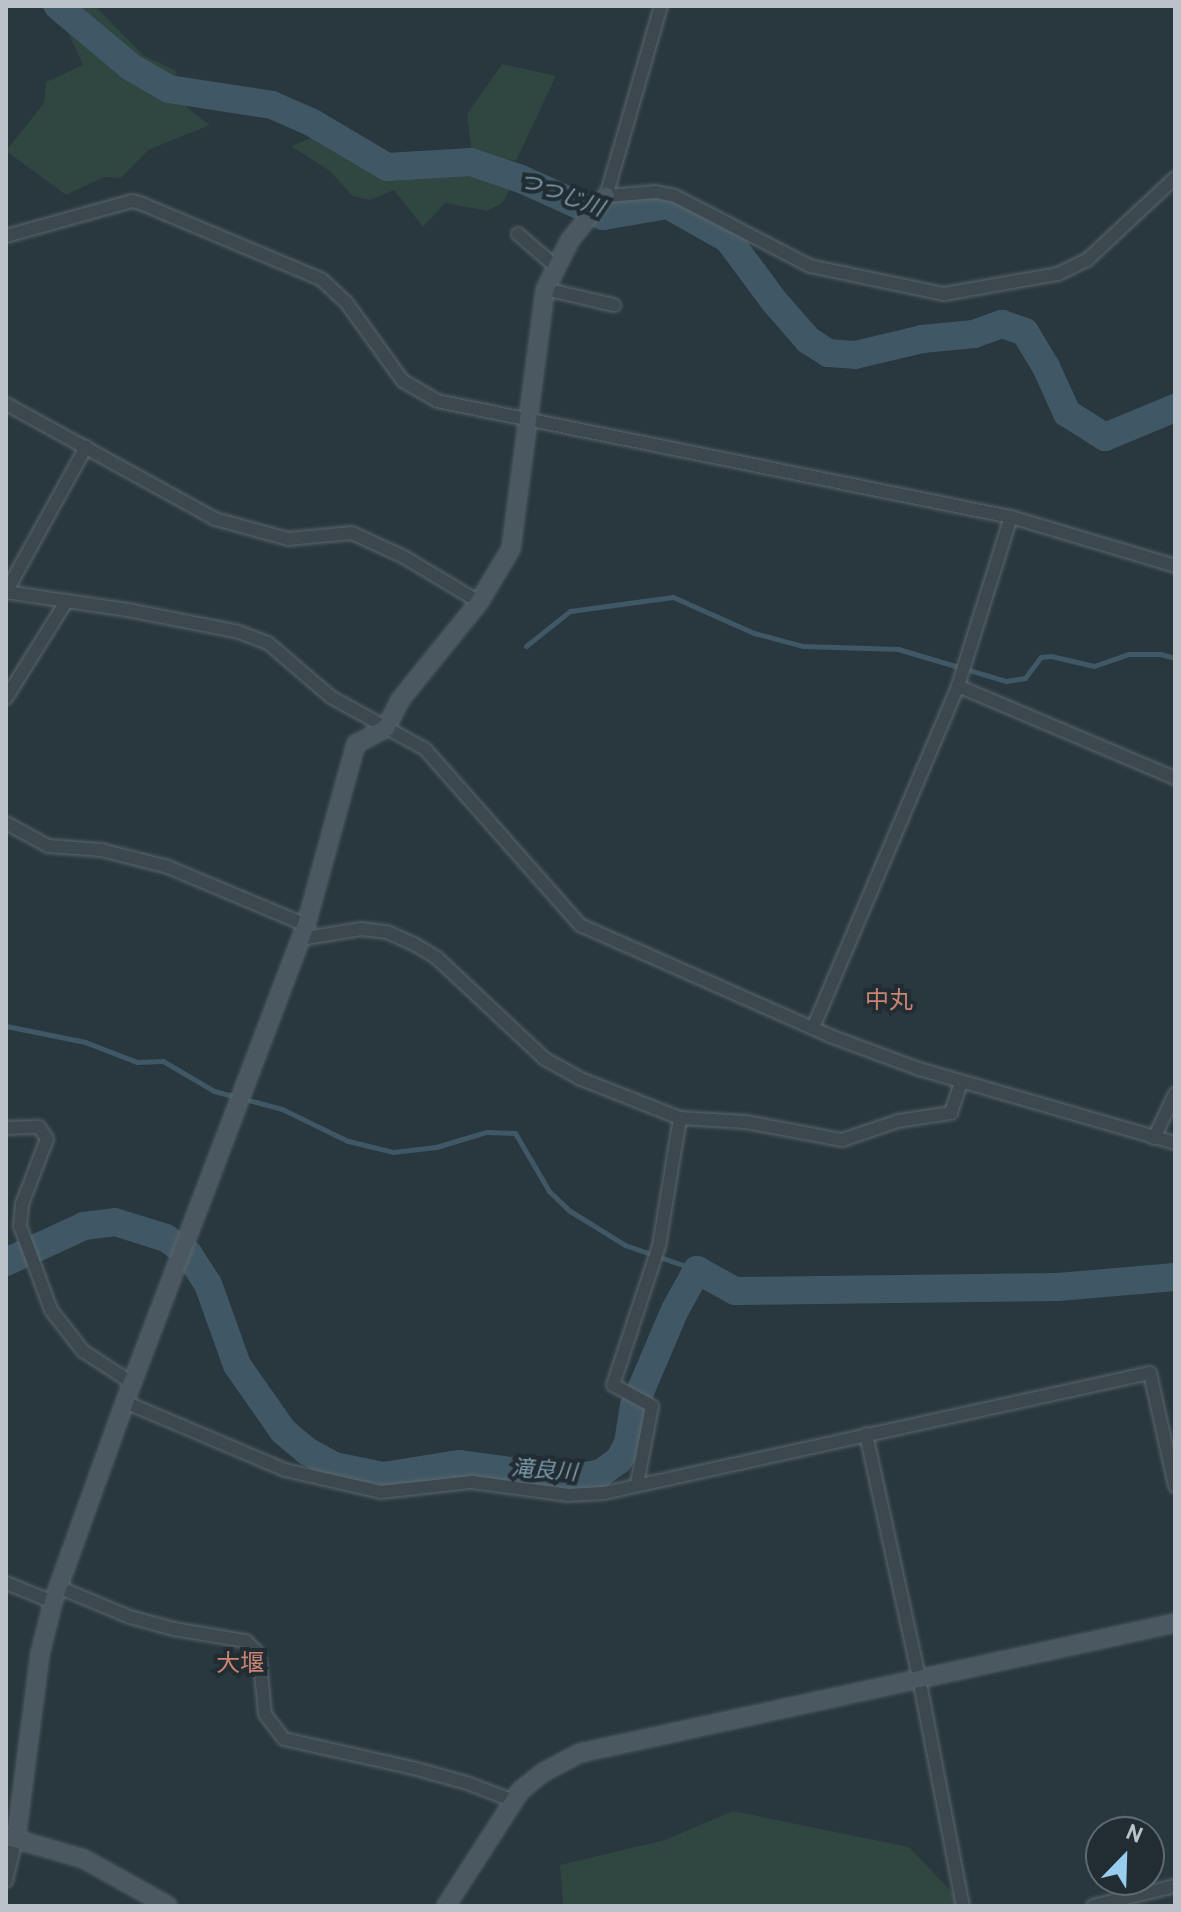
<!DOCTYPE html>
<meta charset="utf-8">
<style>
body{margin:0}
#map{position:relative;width:1181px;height:1912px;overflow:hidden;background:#29373e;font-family:Overpass,"Noto Sans JP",sans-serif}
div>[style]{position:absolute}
.green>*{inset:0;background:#304641}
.stream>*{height:5px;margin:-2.5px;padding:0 2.5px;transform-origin:2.5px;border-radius:2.5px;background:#405865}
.river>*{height:28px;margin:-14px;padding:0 14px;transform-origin:14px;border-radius:14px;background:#405865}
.roads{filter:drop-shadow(0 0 2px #5a666c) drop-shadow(0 0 2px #5a666c)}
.street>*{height:12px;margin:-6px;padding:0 6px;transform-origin:6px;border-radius:6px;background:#3c484e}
.secondary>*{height:16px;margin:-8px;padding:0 8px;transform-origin:8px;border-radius:8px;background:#4b5861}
span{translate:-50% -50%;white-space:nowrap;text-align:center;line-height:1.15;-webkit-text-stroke:8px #212d33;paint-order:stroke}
.water-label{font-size:22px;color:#7d99a9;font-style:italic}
.quarter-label{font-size:24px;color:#ca8472}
.frame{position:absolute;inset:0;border:8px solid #b9c3c9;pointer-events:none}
.north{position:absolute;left:1085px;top:1816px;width:80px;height:80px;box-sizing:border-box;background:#212d33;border:2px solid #5e696f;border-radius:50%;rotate:23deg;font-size:22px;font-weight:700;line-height:32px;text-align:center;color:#b9c3c9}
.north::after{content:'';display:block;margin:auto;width:28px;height:36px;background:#99cded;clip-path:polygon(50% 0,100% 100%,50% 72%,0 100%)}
</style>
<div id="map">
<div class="green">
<div style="clip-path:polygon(39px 6px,95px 6px,144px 56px,175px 70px,188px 109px,210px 125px,148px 150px,121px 178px,104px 177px,66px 195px,6px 151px,44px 103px,46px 82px,83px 65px,67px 30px)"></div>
<div style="clip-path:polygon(502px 64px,556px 76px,516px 161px,472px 153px,467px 114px)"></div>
<div style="clip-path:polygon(316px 136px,411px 163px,466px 159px,511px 187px,502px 203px,487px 211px,445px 203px,423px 227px,394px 190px,370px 200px,352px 196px,330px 171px,291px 146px)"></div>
<div style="clip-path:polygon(733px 1811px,909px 1847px,965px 1906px,563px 1906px,560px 1865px,665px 1840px)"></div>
</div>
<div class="stream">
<div style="left:526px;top:646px;width:56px;rotate:-38.5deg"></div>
<div style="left:570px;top:611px;width:104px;rotate:-7.7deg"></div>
<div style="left:673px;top:597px;width:89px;rotate:24deg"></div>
<div style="left:754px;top:633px;width:51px;rotate:14.9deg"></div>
<div style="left:803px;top:646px;width:95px;rotate:1.8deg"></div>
<div style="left:898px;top:649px;width:113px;rotate:16.5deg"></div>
<div style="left:1006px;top:681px;width:19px;rotate:-9deg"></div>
<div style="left:1025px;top:678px;width:26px;rotate:-53deg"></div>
<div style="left:1041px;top:657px;width:10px;rotate:-6deg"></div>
<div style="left:1051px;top:656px;width:44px;rotate:13.1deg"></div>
<div style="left:1094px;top:666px;width:37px;rotate:-19deg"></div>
<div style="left:1129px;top:654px;width:31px"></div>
<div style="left:1160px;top:654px;width:16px;rotate:15deg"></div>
<div style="left:6px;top:1026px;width:81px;rotate:11.4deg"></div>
<div style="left:85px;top:1042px;width:56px;rotate:21deg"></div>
<div style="left:137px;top:1062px;width:26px;rotate:-2deg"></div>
<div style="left:163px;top:1061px;width:59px;rotate:30.5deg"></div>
<div style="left:214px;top:1091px;width:70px;rotate:14.8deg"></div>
<div style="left:282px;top:1109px;width:73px;rotate:25.9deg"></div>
<div style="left:348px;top:1141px;width:46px;rotate:13.7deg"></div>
<div style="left:393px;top:1152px;width:43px;rotate:-6.6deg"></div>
<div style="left:436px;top:1147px;width:52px;rotate:-16.7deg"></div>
<div style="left:486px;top:1132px;width:29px;rotate:2deg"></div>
<div style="left:515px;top:1133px;width:67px;rotate:59.6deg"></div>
<div style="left:549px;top:1191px;width:29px;rotate:44deg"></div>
<div style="left:570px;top:1211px;width:65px;rotate:31.7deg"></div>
<div style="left:625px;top:1245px;width:76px;rotate:19.1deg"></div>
</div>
<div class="river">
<div style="left:58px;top:6px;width:95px;rotate:39.9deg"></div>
<div style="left:131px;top:67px;width:44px;rotate:30.1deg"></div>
<div style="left:169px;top:89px;width:104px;rotate:8.8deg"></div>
<div style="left:272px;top:105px;width:43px;rotate:23.6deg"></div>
<div style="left:311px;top:122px;width:88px;rotate:30.6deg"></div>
<div style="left:387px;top:167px;width:84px;rotate:-3.4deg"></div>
<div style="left:471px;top:162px;width:53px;rotate:18.8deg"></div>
<div style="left:521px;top:179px;width:90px;rotate:24.3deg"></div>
<div style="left:603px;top:216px;width:66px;rotate:-9.6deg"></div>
<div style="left:668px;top:205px;width:69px;rotate:29.5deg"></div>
<div style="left:728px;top:239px;width:77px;rotate:53.4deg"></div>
<div style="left:774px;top:301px;width:52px;rotate:48.9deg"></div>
<div style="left:808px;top:340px;width:24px;rotate:33deg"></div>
<div style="left:828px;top:353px;width:27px;rotate:4deg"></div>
<div style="left:855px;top:355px;width:69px;rotate:-13.4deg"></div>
<div style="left:922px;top:339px;width:52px;rotate:-5.5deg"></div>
<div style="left:974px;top:334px;width:30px;rotate:-20deg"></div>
<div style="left:1002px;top:324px;width:24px;rotate:19deg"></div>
<div style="left:1025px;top:332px;width:41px;rotate:59deg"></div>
<div style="left:1046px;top:367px;width:51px;rotate:65.5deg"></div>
<div style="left:1067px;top:413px;width:45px;rotate:32.3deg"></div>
<div style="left:1105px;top:437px;width:76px;rotate:-22.5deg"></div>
<div style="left:6px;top:1262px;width:86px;rotate:-24.8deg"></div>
<div style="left:84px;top:1226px;width:31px;rotate:-7deg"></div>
<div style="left:115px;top:1222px;width:53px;rotate:17.4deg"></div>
<div style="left:166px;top:1238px;width:29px;rotate:36deg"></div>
<div style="left:189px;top:1255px;width:35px;rotate:57deg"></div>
<div style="left:208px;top:1284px;width:86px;rotate:70.3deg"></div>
<div style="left:237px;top:1365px;width:80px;rotate:55.1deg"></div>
<div style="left:283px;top:1431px;width:31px;rotate:40deg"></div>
<div style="left:307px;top:1451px;width:31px;rotate:29deg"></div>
<div style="left:334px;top:1466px;width:50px;rotate:11.5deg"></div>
<div style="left:383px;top:1476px;width:78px;rotate:-8.9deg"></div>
<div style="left:460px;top:1464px;width:111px;rotate:7.8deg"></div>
<div style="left:570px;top:1479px;width:32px;rotate:-11deg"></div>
<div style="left:601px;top:1473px;width:22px;rotate:-36deg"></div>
<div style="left:619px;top:1460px;width:19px;rotate:-62deg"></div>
<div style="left:628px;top:1443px;width:37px;rotate:-81deg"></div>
<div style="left:634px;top:1406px;width:104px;rotate:-66.9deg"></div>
<div style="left:675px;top:1310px;width:46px;rotate:-61.2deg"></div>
<div style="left:697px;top:1270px;width:43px;rotate:28.9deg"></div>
<div style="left:735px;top:1291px;width:323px;rotate:-0.7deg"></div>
<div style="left:1058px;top:1287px;width:117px;rotate:-4.9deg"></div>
</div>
<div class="roads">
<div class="street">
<div style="left:661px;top:6px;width:198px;rotate:106.1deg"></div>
<div style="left:606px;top:196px;width:50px;rotate:-4.6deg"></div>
<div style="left:656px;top:192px;width:19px;rotate:12deg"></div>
<div style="left:675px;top:196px;width:152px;rotate:27.4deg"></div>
<div style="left:810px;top:266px;width:137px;rotate:11.8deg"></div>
<div style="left:944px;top:294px;width:116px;rotate:-10deg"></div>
<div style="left:1058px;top:274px;width:32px;rotate:-26deg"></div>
<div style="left:1087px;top:260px;width:120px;rotate:-43deg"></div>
<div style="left:518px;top:234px;width:49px;rotate:40.9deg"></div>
<div style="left:6px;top:236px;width:131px;rotate:-15.5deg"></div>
<div style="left:132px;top:201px;width:8px;rotate:14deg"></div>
<div style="left:140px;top:203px;width:196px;rotate:22.8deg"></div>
<div style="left:321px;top:279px;width:34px;rotate:43deg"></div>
<div style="left:346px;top:302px;width:97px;rotate:54.2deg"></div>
<div style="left:403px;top:381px;width:39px;rotate:30deg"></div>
<div style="left:437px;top:401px;width:586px;rotate:11.43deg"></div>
<div style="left:1011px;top:517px;width:171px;rotate:16.6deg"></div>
<div style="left:545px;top:289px;width:71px;rotate:13.1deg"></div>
<div style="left:6px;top:404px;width:239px;rotate:28.8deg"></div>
<div style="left:215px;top:519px;width:76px;rotate:15.3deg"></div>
<div style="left:288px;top:539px;width:64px;rotate:-5.4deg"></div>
<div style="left:352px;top:533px;width:57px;rotate:24.8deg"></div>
<div style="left:404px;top:557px;width:87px;rotate:31deg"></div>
<div style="left:6px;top:592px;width:123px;rotate:8.4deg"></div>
<div style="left:128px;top:610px;width:113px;rotate:11.2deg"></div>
<div style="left:239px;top:632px;width:31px;rotate:21deg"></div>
<div style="left:268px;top:643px;width:83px;rotate:40.6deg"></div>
<div style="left:331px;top:697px;width:107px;rotate:29deg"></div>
<div style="left:425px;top:749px;width:235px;rotate:48.6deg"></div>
<div style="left:580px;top:925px;width:274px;rotate:23.9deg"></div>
<div style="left:830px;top:1036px;width:95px;rotate:20.3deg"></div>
<div style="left:919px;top:1069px;width:266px;rotate:16.1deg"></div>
<div style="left:6px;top:592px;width:166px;rotate:-61.1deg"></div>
<div style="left:958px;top:686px;width:236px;rotate:23deg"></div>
<div style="left:6px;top:698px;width:113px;rotate:-58deg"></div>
<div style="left:6px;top:823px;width:48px;rotate:28.7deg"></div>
<div style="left:48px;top:846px;width:53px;rotate:4.3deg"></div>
<div style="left:101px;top:850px;width:69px;rotate:14.2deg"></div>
<div style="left:168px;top:867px;width:150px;rotate:22.8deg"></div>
<div style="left:300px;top:939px;width:62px;rotate:-9.3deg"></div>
<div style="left:361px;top:929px;width:26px;rotate:7deg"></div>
<div style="left:387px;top:932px;width:30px;rotate:24deg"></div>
<div style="left:414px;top:944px;width:27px;rotate:31deg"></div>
<div style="left:437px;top:958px;width:148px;rotate:43.1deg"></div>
<div style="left:545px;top:1059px;width:41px;rotate:29.1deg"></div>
<div style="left:581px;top:1079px;width:106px;rotate:21.5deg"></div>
<div style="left:680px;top:1118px;width:66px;rotate:3.5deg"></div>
<div style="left:746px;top:1122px;width:98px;rotate:10.6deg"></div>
<div style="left:842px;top:1140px;width:59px;rotate:-18.7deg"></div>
<div style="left:898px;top:1121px;width:54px;rotate:-8.6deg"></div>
<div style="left:951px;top:1113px;width:32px;rotate:-72deg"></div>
<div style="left:813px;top:1028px;width:371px;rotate:-67deg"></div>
<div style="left:958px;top:686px;width:177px;rotate:-72.6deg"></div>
<div style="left:6px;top:1128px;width:33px;rotate:-2deg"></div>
<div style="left:39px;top:1127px;width:14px;rotate:56deg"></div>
<div style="left:47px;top:1139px;width:70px;rotate:111deg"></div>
<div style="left:22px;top:1204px;width:22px;rotate:95deg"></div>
<div style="left:20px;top:1226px;width:90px;rotate:69.7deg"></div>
<div style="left:51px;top:1310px;width:52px;rotate:52deg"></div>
<div style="left:83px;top:1351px;width:59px;rotate:33.1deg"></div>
<div style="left:1154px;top:1138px;width:49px;rotate:-64.5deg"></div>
<div style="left:125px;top:1402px;width:174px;rotate:23deg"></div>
<div style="left:285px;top:1470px;width:98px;rotate:12.9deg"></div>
<div style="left:381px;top:1492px;width:92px;rotate:-6.3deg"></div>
<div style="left:472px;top:1482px;width:97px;rotate:7.7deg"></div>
<div style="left:568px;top:1495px;width:36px;rotate:-3deg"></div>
<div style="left:604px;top:1493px;width:559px;rotate:-12.4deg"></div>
<div style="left:1150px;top:1373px;width:116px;rotate:77.5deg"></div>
<div style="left:866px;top:1434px;width:250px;rotate:77.7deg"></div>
<div style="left:919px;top:1678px;width:232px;rotate:79.1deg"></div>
<div style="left:637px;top:1484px;width:79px;rotate:-79.1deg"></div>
<div style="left:652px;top:1406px;width:44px;rotate:-151.7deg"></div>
<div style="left:613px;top:1385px;width:146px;rotate:-71.7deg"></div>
<div style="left:659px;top:1246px;width:130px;rotate:-80.7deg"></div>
<div style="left:6px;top:1583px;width:51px;rotate:22deg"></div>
<div style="left:58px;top:1587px;width:78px;rotate:22.6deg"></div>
<div style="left:130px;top:1617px;width:46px;rotate:15.3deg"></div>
<div style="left:174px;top:1629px;width:73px;rotate:9.5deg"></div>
<div style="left:246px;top:1641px;width:14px;rotate:45deg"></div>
<div style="left:256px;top:1651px;width:13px;rotate:72deg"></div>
<div style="left:260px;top:1663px;width:51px;rotate:84.4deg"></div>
<div style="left:265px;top:1714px;width:31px;rotate:53deg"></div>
<div style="left:284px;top:1739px;width:132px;rotate:12.7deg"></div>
<div style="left:413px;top:1768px;width:56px;rotate:15.5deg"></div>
<div style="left:467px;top:1783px;width:50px;rotate:21deg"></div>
<div style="left:6px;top:1881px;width:43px;rotate:-76.6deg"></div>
<div style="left:1093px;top:1906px;width:84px;rotate:-13.7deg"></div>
</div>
<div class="secondary">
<div style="left:8px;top:1837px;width:79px;rotate:16.1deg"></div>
<div style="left:84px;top:1859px;width:96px;rotate:29.2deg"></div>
<div style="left:16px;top:1839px;width:187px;rotate:-82.6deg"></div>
<div style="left:40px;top:1654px;width:54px;rotate:-76deg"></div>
<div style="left:53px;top:1602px;width:233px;rotate:-70.2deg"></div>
<div style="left:132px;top:1383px;width:490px;rotate:-69.2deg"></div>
<div style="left:306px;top:925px;width:188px;rotate:-74.6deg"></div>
<div style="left:356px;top:744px;width:34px;rotate:-28deg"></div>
<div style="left:386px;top:728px;width:31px;rotate:-63deg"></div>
<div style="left:400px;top:700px;width:126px;rotate:-51.1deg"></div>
<div style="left:479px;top:602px;width:62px;rotate:-58.9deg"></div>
<div style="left:511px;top:549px;width:261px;rotate:-82.5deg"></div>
<div style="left:545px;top:290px;width:56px;rotate:-63.4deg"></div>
<div style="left:570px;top:240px;width:57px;rotate:-50.7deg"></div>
<div style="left:446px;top:1906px;width:137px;rotate:-57.2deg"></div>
<div style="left:520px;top:1791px;width:28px;rotate:-39deg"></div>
<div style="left:542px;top:1773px;width:43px;rotate:-27.8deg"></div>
<div style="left:580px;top:1753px;width:609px;rotate:-12.32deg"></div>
</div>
</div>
<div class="water-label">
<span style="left:561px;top:196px;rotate:20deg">つつじ川</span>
<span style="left:544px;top:1472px;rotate:4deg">滝良川</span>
</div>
<div class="quarter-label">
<span style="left:889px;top:1003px">中丸</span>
<span style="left:240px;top:1666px">大堰</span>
</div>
<div class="frame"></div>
<div class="north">N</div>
</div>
